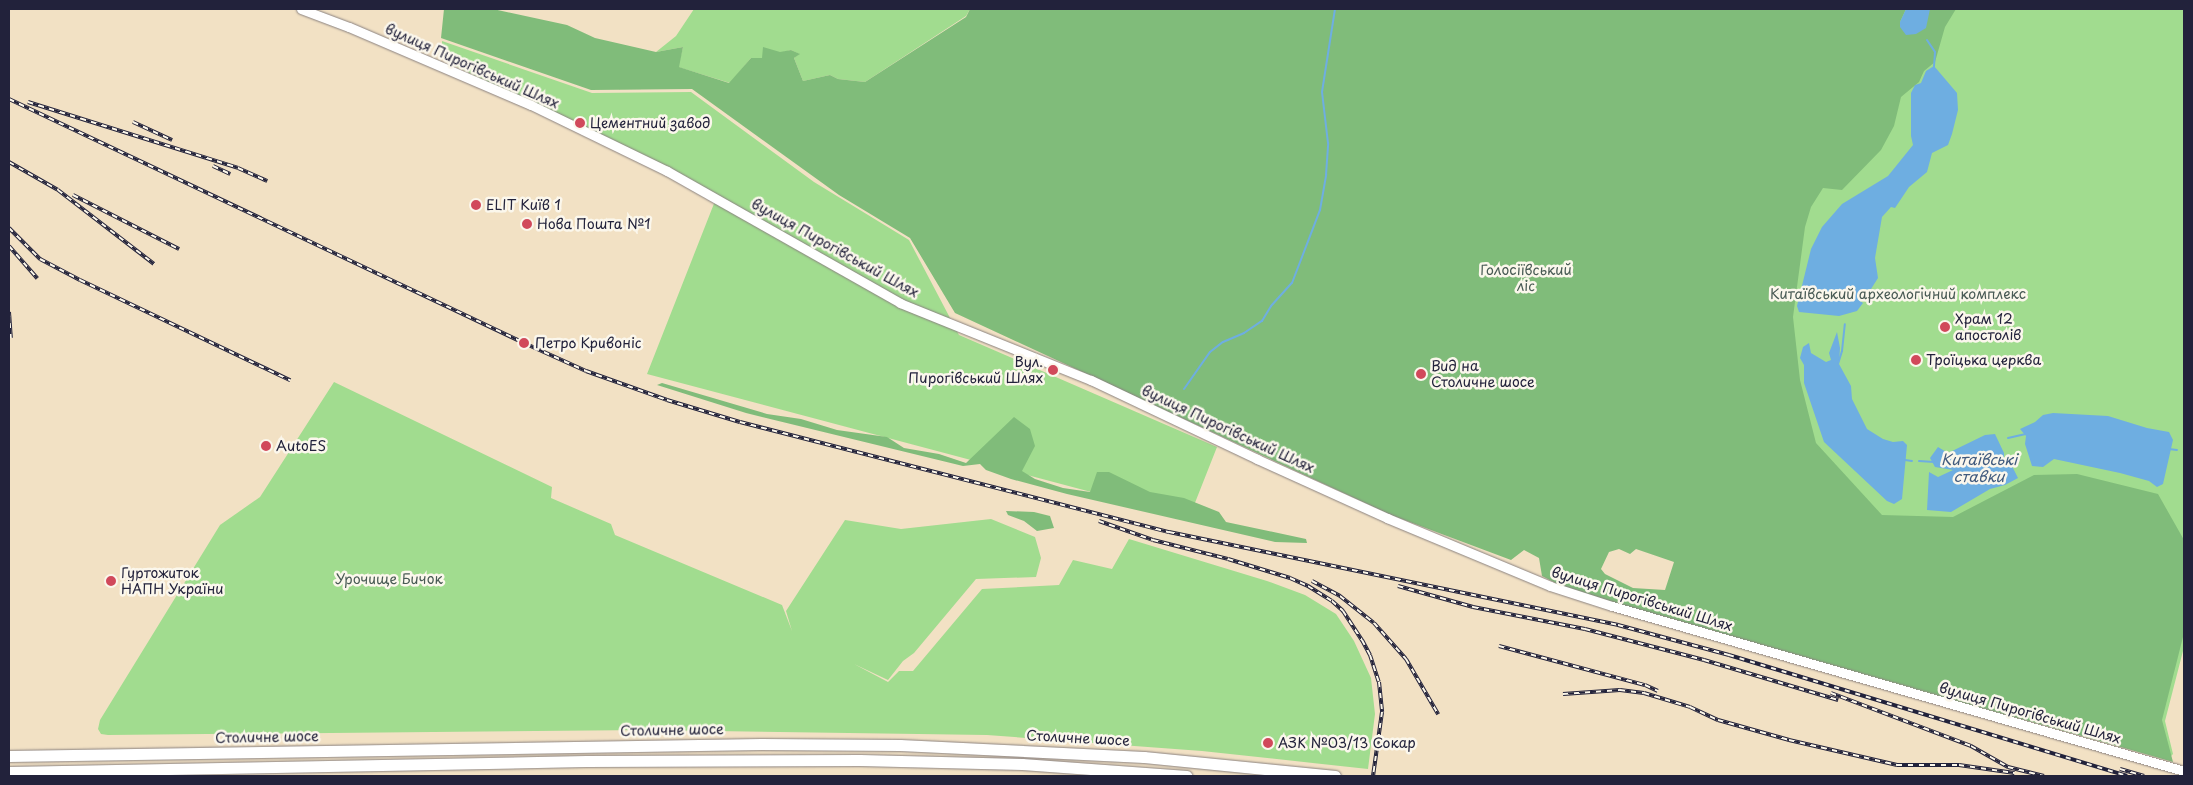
<!DOCTYPE html>
<meta charset="utf-8">
<style>
body{margin:0}
#map{position:relative;width:2193px;height:785px;overflow:hidden;background:#f2e1c4;font-family:"Playpen Sans",sans-serif}
div>[style]{position:absolute}
.green>*{inset:0;background:#a1dc8f}
.forest>*{inset:0;background:#80bc7a}
.water>*{inset:0;background:#6eaee1}
.stream>*{height:2px;margin:-1px;padding:0 1px;transform-origin:1px;border-radius:1px;background:#6eaee1}
.roads{filter:drop-shadow(0 0 1px #8a8280) drop-shadow(0 0 1px #8a8280)}
.secondary>*{height:9px;margin:-4.5px;padding:0 4.5px;transform-origin:4.5px;border-radius:4.5px;background:#fff}
.highway>*{height:11px;margin:-5.5px;padding:0 5.5px;transform-origin:5.5px;border-radius:5.5px;background:#fff}
.rail>*{height:4px;margin-top:-2px;transform-origin:0;background:repeating-linear-gradient(90deg,#fbf7ec 0 5.5px,#22223b 0 11px);box-sizing:border-box;border-block:1px solid #22223b}
.dots>*{width:14px;height:14px;translate:-50% -50%;box-sizing:border-box;border:2px solid #fbf7ec;border-radius:50%}
span{translate:-50% -50%;white-space:nowrap;text-align:center;line-height:1.15;-webkit-text-stroke:5px #fbf7ec;paint-order:stroke}
.street-label{font-size:14px;color:#22223b}
.poi-label{font-size:14px;color:#22223b}
.left{translate:0 -50%;text-align:left}
.right{translate:-100% -50%;text-align:right}
.park-label{font-size:14px;color:#485a54}
.water-label{font-size:15px;color:#405a7d;font-style:italic}
.frame{position:absolute;inset:0;border:10px solid #22223b;pointer-events:none}
</style>
<div id="map">
<div class="green">
<div style="clip-path:polygon(694px 9px,970px 9px,966px 16px,865px 82px,838px 79px,830px 75px,803px 81px,794px 58px,799px 54px,791px 50px,762px 58px,751px 58px,730px 83px,678px 67px,683px 47px,656px 52px,676px 36px)"></div>
<div style="clip-path:polygon(1381px 9px,2184px 9px,2184px 647px,2165px 721px,2173px 754px,2168px 759px,1719px 637px)"></div>
<div style="clip-path:polygon(442px 41px,592px 93px,691px 92px,814px 182px,909px 240px,959px 335px,1217px 447px,1189px 518px,647px 374px,717px 196px,668px 169px,445px 61px,442px 49px)"></div>
<div style="clip-path:polygon(334px 382px,552px 487px,551px 498px,611px 524px,615px 535px,782px 605px,792px 631px,786px 611px,845px 520px,901px 529px,991px 519px,1035px 537px,1041px 558px,1036px 577px,976px 579px,914px 653px,903px 661px,888px 680px,854px 664px,888px 682px,899px 671px,913px 671px,982px 589px,1059px 585px,1073px 560px,1112px 569px,1129px 539px,1267px 581px,1305px 595px,1336px 614px,1354px 641px,1371px 678px,1375px 714px,1368px 769px,1202px 751px,987px 735px,645px 730px,108px 735px,101px 734px,98px 729px,100px 720px,220px 525px,260px 497px)"></div>
<div style="clip-path:polygon(880px 775px,927px 776px,666px 776px,698px 775px)"></div>
</div>
<div class="forest">
<div style="clip-path:polygon(evenodd,444px 9px,493px 9px,567px 25px,595px 38px,656px 52px,683px 47px,679px 67px,729px 83px,751px 58px,762px 58px,763px 47px,780px 52px,791px 50px,800px 54px,794px 58px,803px 81px,830px 75px,838px 79px,865px 82px,966px 17px,970px 9px,1906px 9px,1900px 22px,1930px 9px,1956px 9px,1945px 27px,1935px 62px,1924px 71px,1919px 82px,1901px 97px,1894px 126px,1881px 150px,1842px 190px,1823px 188px,1811px 207px,1805px 227px,1793px 317px,1800px 380px,1816px 443px,1882px 515px,1953px 517px,2034px 475px,2077px 474px,2158px 494px,2184px 540px,2184px 633px,2162px 720px,2173px 762px,1567px 589px,1542px 576px,1539px 558px,1524px 550px,1511px 560px,1391px 515px,955px 313px,910px 238px,839px 195px,692px 89px,591px 90px,441px 38px,444px 9px,1619px 549px,1630px 554px,1636px 549px,1674px 562px,1665px 590px,1633px 588px,1605px 574px,1601px 569px,1609px 552px,1619px 549px)"></div>
<div style="clip-path:polygon(662px 383px,767px 414px,801px 419px,837px 430px,887px 437px,904px 448px,939px 454px,966px 463px,1014px 417px,1030px 429px,1035px 446px,1022px 471px,1035px 479px,1063px 488px,1090px 492px,1097px 472px,1109px 472px,1150px 492px,1184px 498px,1219px 512px,1226px 522px,1306px 539px,1307px 543px,1275px 542px,1067px 494px,1011px 479px,986px 470px,980px 464px,963px 466px,746px 413px,657px 385px)"></div>
<div style="clip-path:polygon(1006px 511px,1034px 512px,1050px 516px,1054px 528px,1037px 531px,1024px 521px,1008px 515px)"></div>
</div>
<div class="water">
<div style="clip-path:polygon(1906px 9px,1930px 9px,1926px 28px,1916px 34px,1906px 35px,1900px 27px,1900px 22px)"></div>
<div style="clip-path:polygon(1934px 66px,1957px 93px,1958px 110px,1952px 134px,1948px 145px,1932px 153px,1927px 172px,1909px 187px,1895px 208px,1891px 207px,1882px 217px,1875px 258px,1878px 278px,1871px 289px,1866px 290px,1860px 296px,1860px 301px,1863px 303px,1857px 311px,1839px 316px,1799px 312px,1797px 306px,1811px 249px,1822px 227px,1842px 204px,1888px 176px,1913px 145px,1911px 136px,1911px 93px,1915px 85px,1921px 83px,1926px 71px)"></div>
<div style="clip-path:polygon(1837px 332px,1840px 348px,1839px 364px,1851px 386px,1852px 399px,1867px 429px,1883px 439px,1893px 442px,1903px 441px,1907px 445px,1902px 499px,1894px 504px,1887px 501px,1824px 442px,1804px 383px,1804px 365px,1800px 358px,1803px 347px,1809px 343px,1811px 353px,1826px 362px,1831px 360px,1829px 353px)"></div>
<div style="clip-path:polygon(2053px 413px,2108px 416px,2147px 428px,2169px 432px,2173px 440px,2163px 484px,2157px 487px,2149px 481px,2120px 473px,2054px 459px,2043px 467px,2032px 466px,2025px 444px,2026px 436px,2020px 429px,2035px 422px,2043px 415px)"></div>
<div style="clip-path:polygon(1995px 434px,2004px 453px,2004px 464px,2012px 466px,2018px 478px,2005px 485px,1990px 489px,1951px 512px,1927px 510px,1929px 472px,1938px 477px,1953px 470px,1935px 467px,1930px 458px,1938px 447px,1948px 453px,1985px 435px)"></div>
</div>
<div class="stream">
<div style="left:1927px;top:40px;width:14px;rotate:56deg"></div>
<div style="left:1935px;top:52px;width:16px;rotate:94deg"></div>
<div style="left:1838px;top:364px;width:14px;rotate:-73deg"></div>
<div style="left:1842px;top:351px;width:27px;rotate:-84deg"></div>
<div style="left:1184px;top:389px;width:45px;rotate:-54.9deg"></div>
<div style="left:1210px;top:352px;width:16px;rotate:-38deg"></div>
<div style="left:1223px;top:342px;width:23px;rotate:-23deg"></div>
<div style="left:1244px;top:333px;width:22px;rotate:-34deg"></div>
<div style="left:1262px;top:321px;width:17px;rotate:-59deg"></div>
<div style="left:1271px;top:306px;width:31px;rotate:-48deg"></div>
<div style="left:1292px;top:283px;width:78px;rotate:-69deg"></div>
<div style="left:1320px;top:210px;width:36px;rotate:-80deg"></div>
<div style="left:1326px;top:175px;width:32px;rotate:-86deg"></div>
<div style="left:1328px;top:143px;width:51px;rotate:-96.7deg"></div>
<div style="left:1322px;top:92px;width:84px;rotate:-81.1deg"></div>
<div style="left:2008px;top:438px;width:17px;rotate:-13deg"></div>
<div style="left:2169px;top:449px;width:8px;rotate:7deg"></div>
<div style="left:1905px;top:460px;width:7px;rotate:8deg"></div>
<div style="left:1919px;top:461px;width:15px;rotate:4deg"></div>
</div>
<div class="roads">
<div class="secondary">
<div style="left:301px;top:9px;width:51px;rotate:20.6deg"></div>
<div style="left:349px;top:27px;width:198px;rotate:23.2deg"></div>
<div style="left:531px;top:105px;width:151px;rotate:25.9deg"></div>
<div style="left:667px;top:171px;width:268px;rotate:29.5deg"></div>
<div style="left:900px;top:303px;width:206px;rotate:22deg"></div>
<div style="left:1091px;top:380px;width:184px;rotate:25.4deg"></div>
<div style="left:1257px;top:459px;width:143px;rotate:24.4deg"></div>
<div style="left:1387px;top:518px;width:177px;rotate:22.6deg"></div>
<div style="left:1550px;top:586px;width:65px;rotate:17.9deg"></div>
<div style="left:1612px;top:606px;width:595px;rotate:16.09deg"></div>
</div>
<div class="highway">
<div style="left:9px;top:756px;width:752px;rotate:-0.91deg"></div>
<div style="left:761px;top:744px;width:139px;rotate:0.4deg"></div>
<div style="left:900px;top:745px;width:244px;rotate:2.8deg"></div>
<div style="left:1144px;top:757px;width:192px;rotate:5.7deg"></div>
<div style="left:9px;top:772px;width:577px;rotate:-1.09deg"></div>
<div style="left:586px;top:761px;width:274px;rotate:-0.2deg"></div>
<div style="left:860px;top:760px;width:162px;rotate:1.4deg"></div>
<div style="left:1022px;top:764px;width:165px;rotate:4.2deg"></div>
</div>
</div>
<div class="rail">
<div style="left:9px;top:99px;width:570px;rotate:25.35deg"></div>
<div style="left:524px;top:343px;width:68px;rotate:24.3deg"></div>
<div style="left:586px;top:371px;width:86px;rotate:19.7deg"></div>
<div style="left:667px;top:400px;width:76px;rotate:16.8deg"></div>
<div style="left:740px;top:422px;width:443px;rotate:14.4deg"></div>
<div style="left:1169px;top:532px;width:459px;rotate:11.7deg"></div>
<div style="left:1618px;top:625px;width:115px;rotate:15.1deg"></div>
<div style="left:1729px;top:655px;width:416px;rotate:16.9deg"></div>
<div style="left:28px;top:102px;width:220px;rotate:17.4deg"></div>
<div style="left:238px;top:168px;width:32px;rotate:24deg"></div>
<div style="left:133px;top:122px;width:43px;rotate:24.8deg"></div>
<div style="left:9px;top:162px;width:56px;rotate:29.7deg"></div>
<div style="left:58px;top:190px;width:121px;rotate:37.6deg"></div>
<div style="left:213px;top:166px;width:19px;rotate:25deg"></div>
<div style="left:73px;top:195px;width:119px;rotate:27deg"></div>
<div style="left:9px;top:228px;width:44px;rotate:45deg"></div>
<div style="left:40px;top:259px;width:45px;rotate:27.7deg"></div>
<div style="left:80px;top:280px;width:233px;rotate:25.5deg"></div>
<div style="left:9px;top:246px;width:43px;rotate:48.8deg"></div>
<div style="left:9px;top:312px;width:26px;rotate:86deg"></div>
<div style="left:1099px;top:521px;width:57px;rotate:19.4deg"></div>
<div style="left:1153px;top:540px;width:77px;rotate:14.2deg"></div>
<div style="left:1228px;top:559px;width:65px;rotate:17deg"></div>
<div style="left:1290px;top:578px;width:20px;rotate:24deg"></div>
<div style="left:1308px;top:586px;width:28px;rotate:32deg"></div>
<div style="left:1332px;top:601px;width:15px;rotate:42deg"></div>
<div style="left:1343px;top:611px;width:35px;rotate:57deg"></div>
<div style="left:1362px;top:640px;width:17px;rotate:62deg"></div>
<div style="left:1370px;top:655px;width:28px;rotate:72deg"></div>
<div style="left:1379px;top:682px;width:30px;rotate:84deg"></div>
<div style="left:1382px;top:712px;width:65px;rotate:98deg"></div>
<div style="left:1312px;top:581px;width:32px;rotate:28deg"></div>
<div style="left:1340px;top:596px;width:43px;rotate:38.5deg"></div>
<div style="left:1374px;top:623px;width:48px;rotate:48.4deg"></div>
<div style="left:1406px;top:659px;width:64px;rotate:59.8deg"></div>
<div style="left:1398px;top:586px;width:78px;rotate:15.6deg"></div>
<div style="left:1473px;top:607px;width:114px;rotate:11.1deg"></div>
<div style="left:1585px;top:629px;width:123px;rotate:14.6deg"></div>
<div style="left:1704px;top:660px;width:140px;rotate:16.6deg"></div>
<div style="left:1499px;top:646px;width:151px;rotate:15deg"></div>
<div style="left:1645px;top:685px;width:14px;rotate:25deg"></div>
<div style="left:1831px;top:693px;width:150px;rotate:20.7deg"></div>
<div style="left:1971px;top:746px;width:43px;rotate:29.6deg"></div>
<div style="left:2008px;top:767px;width:37px;rotate:14deg"></div>
<div style="left:1563px;top:694px;width:57px;rotate:-4deg"></div>
<div style="left:1620px;top:690px;width:24px;rotate:7deg"></div>
<div style="left:1644px;top:693px;width:48px;rotate:16.9deg"></div>
<div style="left:1690px;top:707px;width:31px;rotate:25deg"></div>
<div style="left:1718px;top:720px;width:74px;rotate:15.7deg"></div>
<div style="left:1789px;top:740px;width:111px;rotate:13deg"></div>
<div style="left:1897px;top:765px;width:62px"></div>
<div style="left:1959px;top:765px;width:56px;rotate:8.3deg"></div>
<div style="left:2120px;top:769px;width:25px;rotate:16deg"></div>
</div>
<div class="dots">
<div style="left:580px;top:123px;background:#d1495b"></div>
<div style="left:476px;top:205px;background:#d1495b"></div>
<div style="left:527px;top:224px;background:#d1495b"></div>
<div style="left:1945px;top:327px;background:#d1495b"></div>
<div style="left:524px;top:343px;background:#d1495b"></div>
<div style="left:1916px;top:360px;background:#d1495b"></div>
<div style="left:1053px;top:370px;background:#d1495b"></div>
<div style="left:1421px;top:374px;background:#d1495b"></div>
<div style="left:266px;top:446px;background:#d1495b"></div>
<div style="left:111px;top:581px;background:#d1495b"></div>
<div style="left:1268px;top:743px;background:#d1495b"></div>
</div>
<div class="street-label">
<span style="left:472px;top:66px;rotate:24deg">вулиця Пирогівський Шлях</span>
<span style="left:835px;top:248px;rotate:29deg">вулиця Пирогівський Шлях</span>
<span style="left:1228px;top:429px;rotate:25deg">вулиця Пирогівський Шлях</span>
<span style="left:1642px;top:599px;rotate:17deg">вулиця Пирогівський Шлях</span>
<span style="left:2030px;top:713px;rotate:16deg">вулиця Пирогівський Шлях</span>
<span style="left:672px;top:730px;rotate:-1deg">Столичне шосе</span>
<span style="left:267px;top:737px;rotate:-1deg">Столичне шосе</span>
<span style="left:1078px;top:738px;rotate:3deg">Столичне шосе</span>
</div>
<div class="poi-label">
<span class="left" style="left:590px;top:123px">Цементний завод</span>
<span class="left" style="left:486px;top:205px">ELIT Київ 1</span>
<span class="left" style="left:537px;top:224px">Нова Пошта №1</span>
<span class="left" style="left:1955px;top:327px">Храм 12<br>апостолів</span>
<span class="left" style="left:535px;top:343px">Петро Кривоніс</span>
<span class="left" style="left:1926px;top:360px">Троїцька церква</span>
<span class="right" style="left:1043px;top:370px">Вул.<br>Пирогівський Шлях</span>
<span class="left" style="left:1431px;top:374px">Вид на<br>Столичне шосе</span>
<span class="left" style="left:276px;top:446px">AutoES</span>
<span class="left" style="left:121px;top:581px">Гуртожиток<br>НАПН України</span>
<span class="left" style="left:1278px;top:743px">АЗК №03/13 Сокар</span>
</div>
<div class="park-label">
<span style="left:1526px;top:278px">Голосіївський<br>ліс</span>
<span style="left:1898px;top:294px">Китаївський археологічний комплекс</span>
<span style="left:389px;top:579px">Урочище Бичок</span>
</div>
<div class="water-label">
<span style="left:1979px;top:467px">Китаївські<br>ставки</span>
</div>
<div class="frame"></div>
</div>
